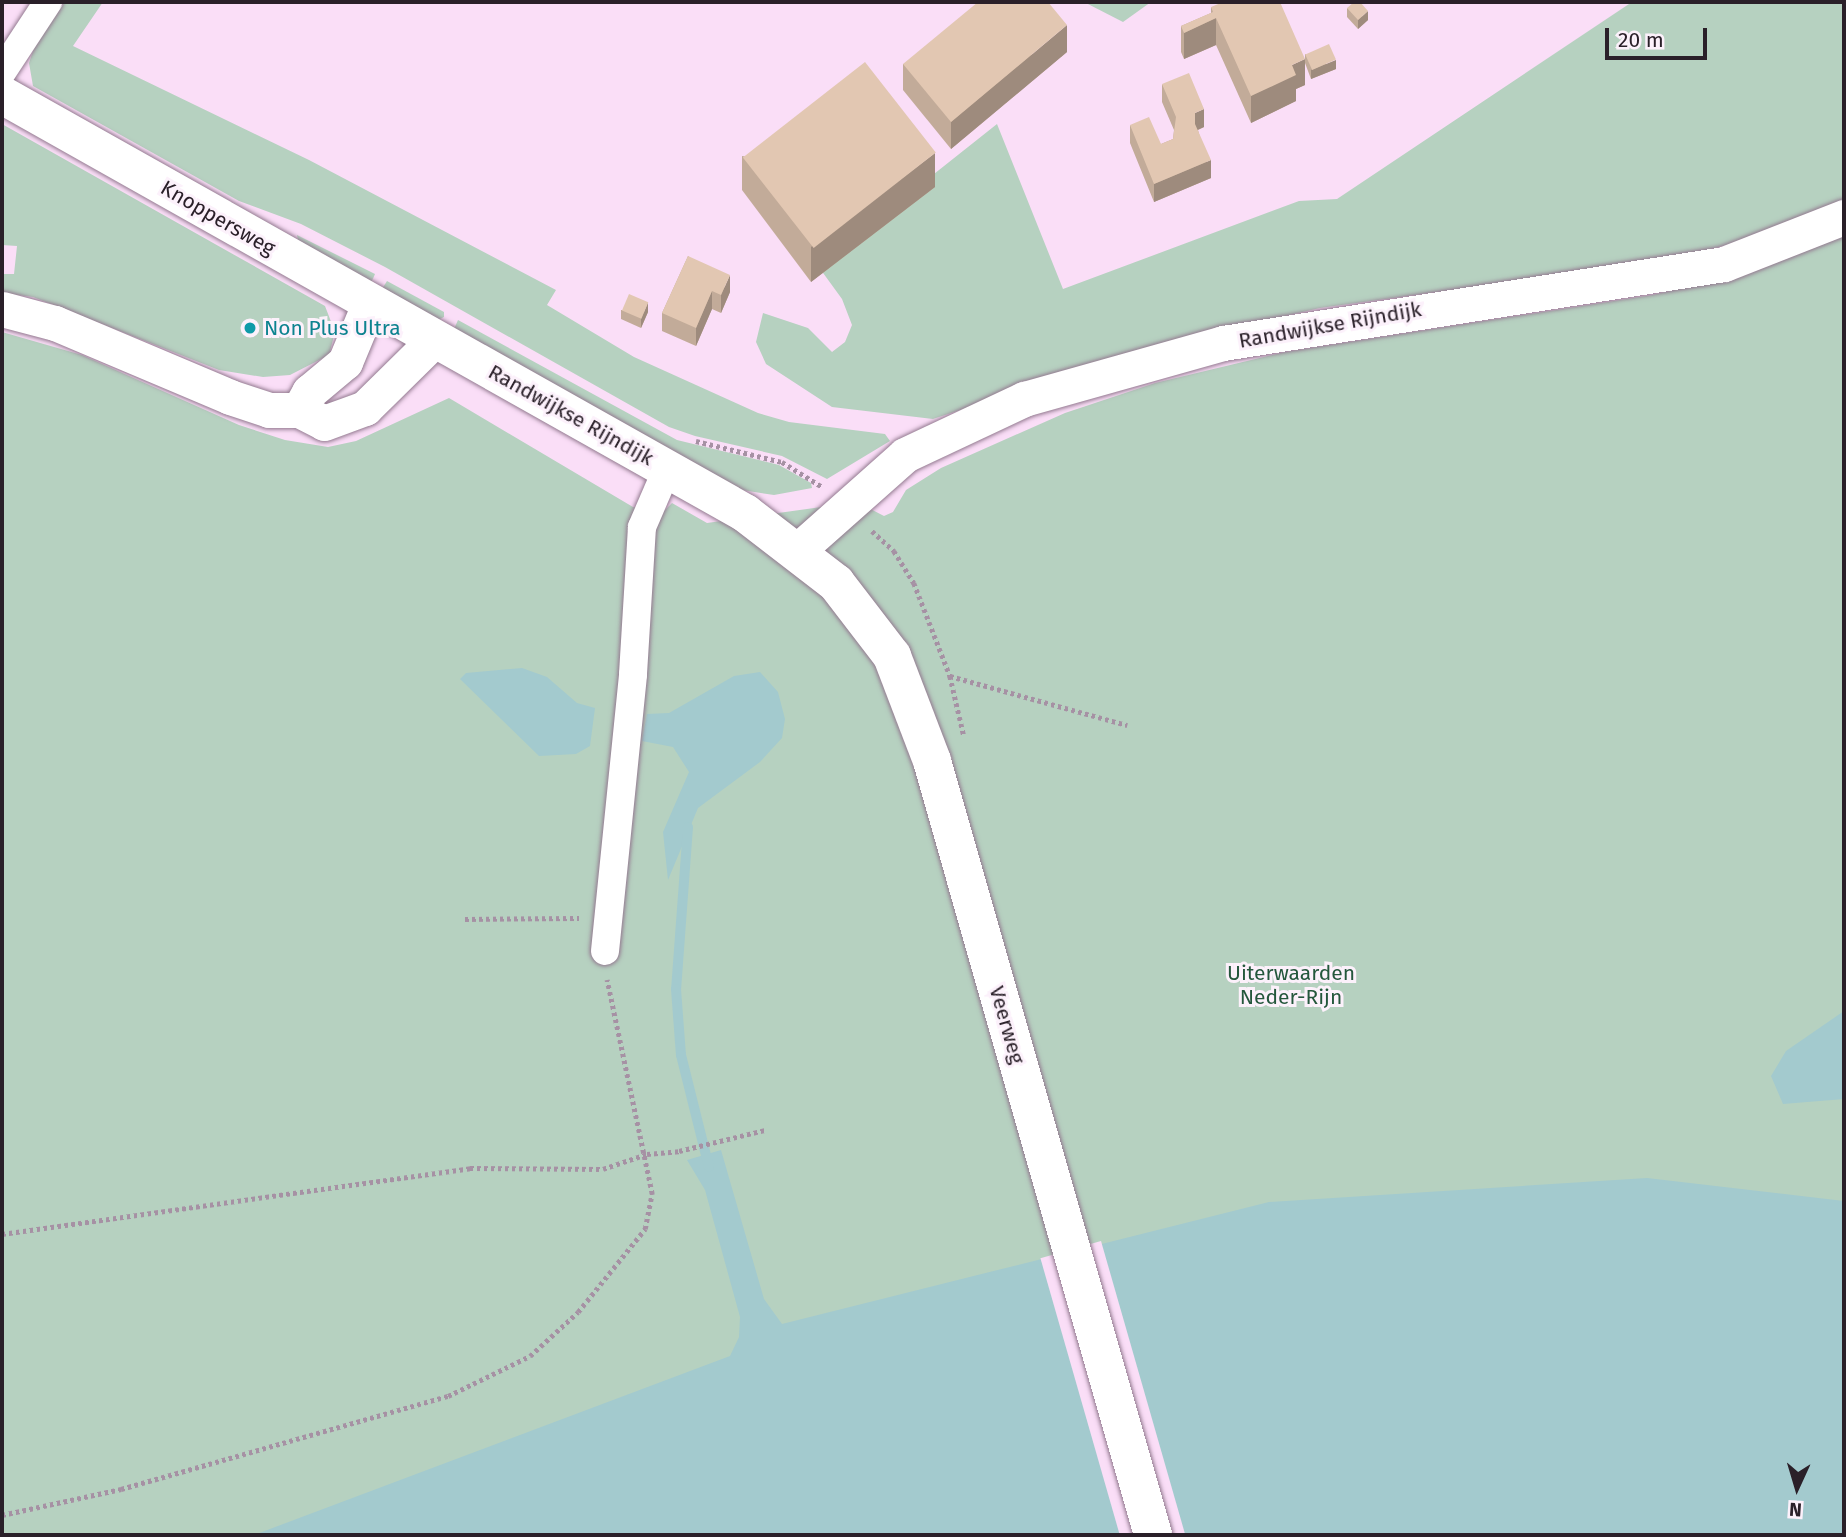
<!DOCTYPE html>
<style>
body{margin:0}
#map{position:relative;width:1846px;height:1537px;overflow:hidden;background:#fadef7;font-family:"Fira Sans",sans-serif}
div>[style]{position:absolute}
.green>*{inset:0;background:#b6d1c0}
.water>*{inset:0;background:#a3cace}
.pier>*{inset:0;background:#fadef7;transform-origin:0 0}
.stream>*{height:10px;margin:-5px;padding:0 5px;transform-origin:5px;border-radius:5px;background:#a3cace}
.path>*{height:4.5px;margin-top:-2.25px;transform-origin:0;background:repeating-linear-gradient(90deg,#a691a4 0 3.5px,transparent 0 7px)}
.roads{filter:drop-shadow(0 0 2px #937a90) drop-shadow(0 0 2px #937a90)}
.minor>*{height:28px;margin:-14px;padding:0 14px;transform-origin:14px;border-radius:14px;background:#fff}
.tertiary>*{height:35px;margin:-17.5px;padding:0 17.5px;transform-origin:17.5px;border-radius:17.5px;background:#fff}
.secondary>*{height:38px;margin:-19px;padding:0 19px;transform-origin:19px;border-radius:19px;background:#fff}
.wall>*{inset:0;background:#c2ab99}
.shaded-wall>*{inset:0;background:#9e8b7d}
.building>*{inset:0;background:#e2c7b2;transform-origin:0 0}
.dots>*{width:19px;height:19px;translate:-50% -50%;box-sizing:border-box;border:4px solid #fcf1fb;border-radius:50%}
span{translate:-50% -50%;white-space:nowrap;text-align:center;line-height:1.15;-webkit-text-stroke:6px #fcf1fb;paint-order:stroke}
.street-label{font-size:21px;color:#2a2029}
.culture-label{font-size:21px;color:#0d838f}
.left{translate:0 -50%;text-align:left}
.park-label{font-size:21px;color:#24573c}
.frame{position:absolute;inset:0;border:4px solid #2a2029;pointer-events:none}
.north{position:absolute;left:1762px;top:1453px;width:70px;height:70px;-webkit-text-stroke:5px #fcf1fb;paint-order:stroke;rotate:184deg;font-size:19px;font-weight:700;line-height:28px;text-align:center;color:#2a2029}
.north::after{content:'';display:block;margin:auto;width:24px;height:32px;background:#2a2029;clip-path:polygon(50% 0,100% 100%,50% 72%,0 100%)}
.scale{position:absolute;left:1605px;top:28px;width:102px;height:32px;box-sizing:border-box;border:4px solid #2a2029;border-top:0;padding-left:9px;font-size:21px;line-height:24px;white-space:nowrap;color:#2a2029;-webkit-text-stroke:5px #fcf1fb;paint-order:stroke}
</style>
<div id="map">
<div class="green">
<div style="clip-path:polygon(65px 2px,103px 2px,73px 46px,309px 160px,556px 290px,547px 305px,634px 357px,758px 413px,789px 422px,885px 434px,890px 441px,827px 479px,782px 456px,695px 436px,669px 427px,385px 267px,301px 224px,239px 201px,33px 86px,29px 63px,36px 42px)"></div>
<div style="clip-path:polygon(1084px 2px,1151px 2px,1123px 22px)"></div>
<div style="clip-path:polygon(1632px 2px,1844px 2px,1844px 201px,1736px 243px,1648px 263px,1320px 308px,1158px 345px,933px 419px,832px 407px,766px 364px,756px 342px,763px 313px,808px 328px,832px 352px,845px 342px,852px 325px,842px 299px,818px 266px,997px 124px,1063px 289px,1299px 201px,1337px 199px)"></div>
<div style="clip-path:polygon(2px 124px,325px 306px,335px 332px,329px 355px,290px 375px,263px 377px,219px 370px,33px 297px,2px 293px,2px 274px,14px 274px,17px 246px,2px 245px)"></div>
<div style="clip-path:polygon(297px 235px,375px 274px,371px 283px,298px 240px)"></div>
<div style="clip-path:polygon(1844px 236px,1844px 1535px,2px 1535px,2px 332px,82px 355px,239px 425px,285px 440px,328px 447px,356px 441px,449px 398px,633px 507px,661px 514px,672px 503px,707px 523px,857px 502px,884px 516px,893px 512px,906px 490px,941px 468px,1065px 413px,1155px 383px,1285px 352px,1652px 295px,1731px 277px)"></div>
<div style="clip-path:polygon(387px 281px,444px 312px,444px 317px,438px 320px,382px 289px)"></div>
<div style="clip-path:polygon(458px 320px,677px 440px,779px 465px,811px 483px,812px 488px,774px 495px,742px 490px,454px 329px)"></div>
</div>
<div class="water">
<div style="clip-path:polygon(522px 668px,547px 677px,577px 703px,595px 708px,590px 746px,576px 754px,539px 756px,460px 679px,466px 673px)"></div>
<div style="clip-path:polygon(760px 672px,778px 692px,785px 719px,782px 738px,760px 762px,698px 808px,668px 880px,663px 832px,689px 772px,673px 747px,642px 741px,647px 714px,669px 713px,734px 676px)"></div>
<div style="clip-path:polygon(1844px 1011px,1844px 1099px,1783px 1104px,1771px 1076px,1786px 1051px)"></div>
<div style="clip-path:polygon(721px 1150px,764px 1299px,782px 1324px,1269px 1202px,1647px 1178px,1844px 1201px,1844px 1535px,254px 1535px,730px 1356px,739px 1337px,740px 1317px,705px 1190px,687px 1160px)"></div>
</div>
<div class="pier">
<div style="left:1101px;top:1241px;width:306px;height:63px;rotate:74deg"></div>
</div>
<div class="stream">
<div style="left:688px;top:827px;width:162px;rotate:94.2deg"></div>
<div style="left:676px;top:989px;width:66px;rotate:85.7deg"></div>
<div style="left:681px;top:1055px;width:115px;rotate:76deg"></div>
</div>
<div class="path">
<div style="left:696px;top:441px;width:89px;rotate:13.7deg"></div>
<div style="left:782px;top:462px;width:46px;rotate:31.6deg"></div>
<div style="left:872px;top:531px;width:30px;rotate:42deg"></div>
<div style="left:894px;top:551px;width:38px;rotate:58deg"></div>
<div style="left:914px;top:583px;width:100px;rotate:68.8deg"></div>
<div style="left:950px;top:676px;width:62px;rotate:76.9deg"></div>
<div style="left:950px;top:676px;width:184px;rotate:15.5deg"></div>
<div style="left:465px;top:919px;width:114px;rotate:-0.5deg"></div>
<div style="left:2px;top:1234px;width:473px;rotate:-8deg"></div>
<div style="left:470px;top:1168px;width:133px;rotate:0.4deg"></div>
<div style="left:603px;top:1169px;width:46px;rotate:-18.8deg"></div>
<div style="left:647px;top:1154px;width:32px;rotate:-5deg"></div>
<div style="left:679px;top:1151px;width:89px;rotate:-13.7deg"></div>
<div style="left:2px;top:1515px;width:122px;rotate:-12.3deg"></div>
<div style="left:121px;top:1489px;width:340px;rotate:-15.9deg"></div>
<div style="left:448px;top:1396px;width:91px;rotate:-26deg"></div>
<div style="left:530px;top:1356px;width:65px;rotate:-42.5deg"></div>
<div style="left:578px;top:1312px;width:107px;rotate:-51.1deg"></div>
<div style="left:645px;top:1229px;width:36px;rotate:-79deg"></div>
<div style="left:652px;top:1194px;width:219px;rotate:-101.9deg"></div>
</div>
<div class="roads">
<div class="minor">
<div style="left:2px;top:72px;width:84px;rotate:-56.7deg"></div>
<div style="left:605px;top:951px;width:278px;rotate:-84.2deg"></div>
<div style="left:633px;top:674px;width:147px;rotate:-86.5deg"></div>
<div style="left:642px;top:527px;width:63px;rotate:-66.7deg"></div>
</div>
<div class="tertiary">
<div style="left:2px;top:309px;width:55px;rotate:14.8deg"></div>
<div style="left:55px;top:323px;width:190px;rotate:22.9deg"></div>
<div style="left:230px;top:397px;width:41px;rotate:18.4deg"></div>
<div style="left:269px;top:410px;width:30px"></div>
<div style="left:299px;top:410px;width:28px;rotate:27deg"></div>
<div style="left:324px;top:423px;width:44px;rotate:-20.1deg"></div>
<div style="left:365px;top:408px;width:98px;rotate:-44.6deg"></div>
<div style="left:299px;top:410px;width:21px;rotate:-61deg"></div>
<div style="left:309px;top:392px;width:47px;rotate:-39.8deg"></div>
<div style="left:345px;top:362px;width:65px;rotate:-67.4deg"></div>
<div style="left:797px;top:551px;width:144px;rotate:-41.6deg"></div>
<div style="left:905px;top:455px;width:132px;rotate:-25.2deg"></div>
<div style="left:1024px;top:399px;width:207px;rotate:-15.7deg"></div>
<div style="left:1223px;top:343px;width:507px;rotate:-8.96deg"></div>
<div style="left:1724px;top:264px;width:129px;rotate:-21.4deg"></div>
</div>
<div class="secondary">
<div style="left:2px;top:95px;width:853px;rotate:29.36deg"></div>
<div style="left:745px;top:513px;width:115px;rotate:37.6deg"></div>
<div style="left:836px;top:583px;width:92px;rotate:52.5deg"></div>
<div style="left:892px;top:656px;width:112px;rotate:69.1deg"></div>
<div style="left:932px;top:761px;width:805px;rotate:74.06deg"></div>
</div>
</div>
<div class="wall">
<div style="clip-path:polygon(1211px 7px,1305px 85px,1296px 89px,1296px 101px,1251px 123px,1216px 45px,1184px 59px,1181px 52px,1181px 26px,1211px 13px)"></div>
<div style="clip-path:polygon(1347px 8px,1368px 20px,1358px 29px,1347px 17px)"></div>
<div style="clip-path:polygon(1067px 52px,951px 149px,903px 90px,903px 64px)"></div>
<div style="clip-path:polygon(1305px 54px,1336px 69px,1311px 79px,1305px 63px)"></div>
<div style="clip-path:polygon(1162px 84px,1204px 127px,1198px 130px,1211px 178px,1154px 202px,1130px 143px,1130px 125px,1161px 144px,1173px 139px,1174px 130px,1162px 102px)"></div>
<div style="clip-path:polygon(742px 156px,935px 187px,811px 282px,742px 190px)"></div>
<div style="clip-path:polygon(688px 256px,730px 292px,721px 313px,712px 309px,696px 346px,662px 331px,662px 313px)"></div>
<div style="clip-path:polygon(621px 310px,648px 312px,641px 328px,621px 319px)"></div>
</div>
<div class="shaded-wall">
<div style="clip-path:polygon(1368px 11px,1368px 20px,1358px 29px,1358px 20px)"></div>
<div style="clip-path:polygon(1216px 18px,1216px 45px,1184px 59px,1184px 33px)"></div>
<div style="clip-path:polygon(1067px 25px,1067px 52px,951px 149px,951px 122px)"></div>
<div style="clip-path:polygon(1305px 59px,1305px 85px,1296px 89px,1296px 101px,1251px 123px,1251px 96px,1292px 65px)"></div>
<div style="clip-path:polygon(1336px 60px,1336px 69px,1311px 79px,1311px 70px)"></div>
<div style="clip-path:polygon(1204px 109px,1204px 127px,1195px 131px,1195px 113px)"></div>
<div style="clip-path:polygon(935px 153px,935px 187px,811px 282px,811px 247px)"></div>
<div style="clip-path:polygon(1211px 160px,1211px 178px,1154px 202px,1154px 184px)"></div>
<div style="clip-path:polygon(730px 275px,730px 292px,721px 313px,721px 295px)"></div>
<div style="clip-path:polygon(712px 291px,712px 309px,696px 346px,696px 328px)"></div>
<div style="clip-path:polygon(648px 302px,648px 312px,641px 328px,641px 319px)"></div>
</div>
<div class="building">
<div style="clip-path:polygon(978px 2px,1048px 2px,1067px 25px,951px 122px,903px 64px)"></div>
<div style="clip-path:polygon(1223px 2px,1280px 2px,1305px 59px,1292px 65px,1296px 75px,1251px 96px,1216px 18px,1184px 33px,1181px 26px,1213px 12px,1211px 7px)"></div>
<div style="clip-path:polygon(1354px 2px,1360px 2px,1368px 11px,1358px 20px,1347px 8px)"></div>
<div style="left:1329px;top:44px;width:17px;height:26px;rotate:66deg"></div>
<div style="left:865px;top:62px;width:115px;height:155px;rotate:52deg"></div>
<div style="clip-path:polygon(1189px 73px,1204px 109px,1195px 113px,1195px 124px,1211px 160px,1154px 184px,1130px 125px,1149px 117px,1161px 144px,1173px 139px,1176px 117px,1162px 84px)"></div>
<div style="clip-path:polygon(688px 256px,730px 275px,721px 295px,712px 291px,696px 328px,662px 313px)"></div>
<div style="left:629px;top:294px;width:21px;height:18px;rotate:23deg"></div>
</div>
<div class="dots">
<div style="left:250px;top:328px;background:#0f9aa8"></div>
</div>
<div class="street-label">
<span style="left:218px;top:218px;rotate:30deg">Knoppersweg</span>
<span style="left:1330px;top:325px;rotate:-10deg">Randwijkse Rijndijk</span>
<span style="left:571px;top:415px;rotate:29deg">Randwijkse Rijndijk</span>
<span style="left:1007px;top:1025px;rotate:74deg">Veerweg</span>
</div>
<div class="culture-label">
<span class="left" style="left:264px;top:328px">Non Plus Ultra</span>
</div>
<div class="park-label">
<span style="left:1291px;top:985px">Uiterwaarden<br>Neder-Rijn</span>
</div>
<div class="frame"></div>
<div class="north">N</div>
<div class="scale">20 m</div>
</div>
